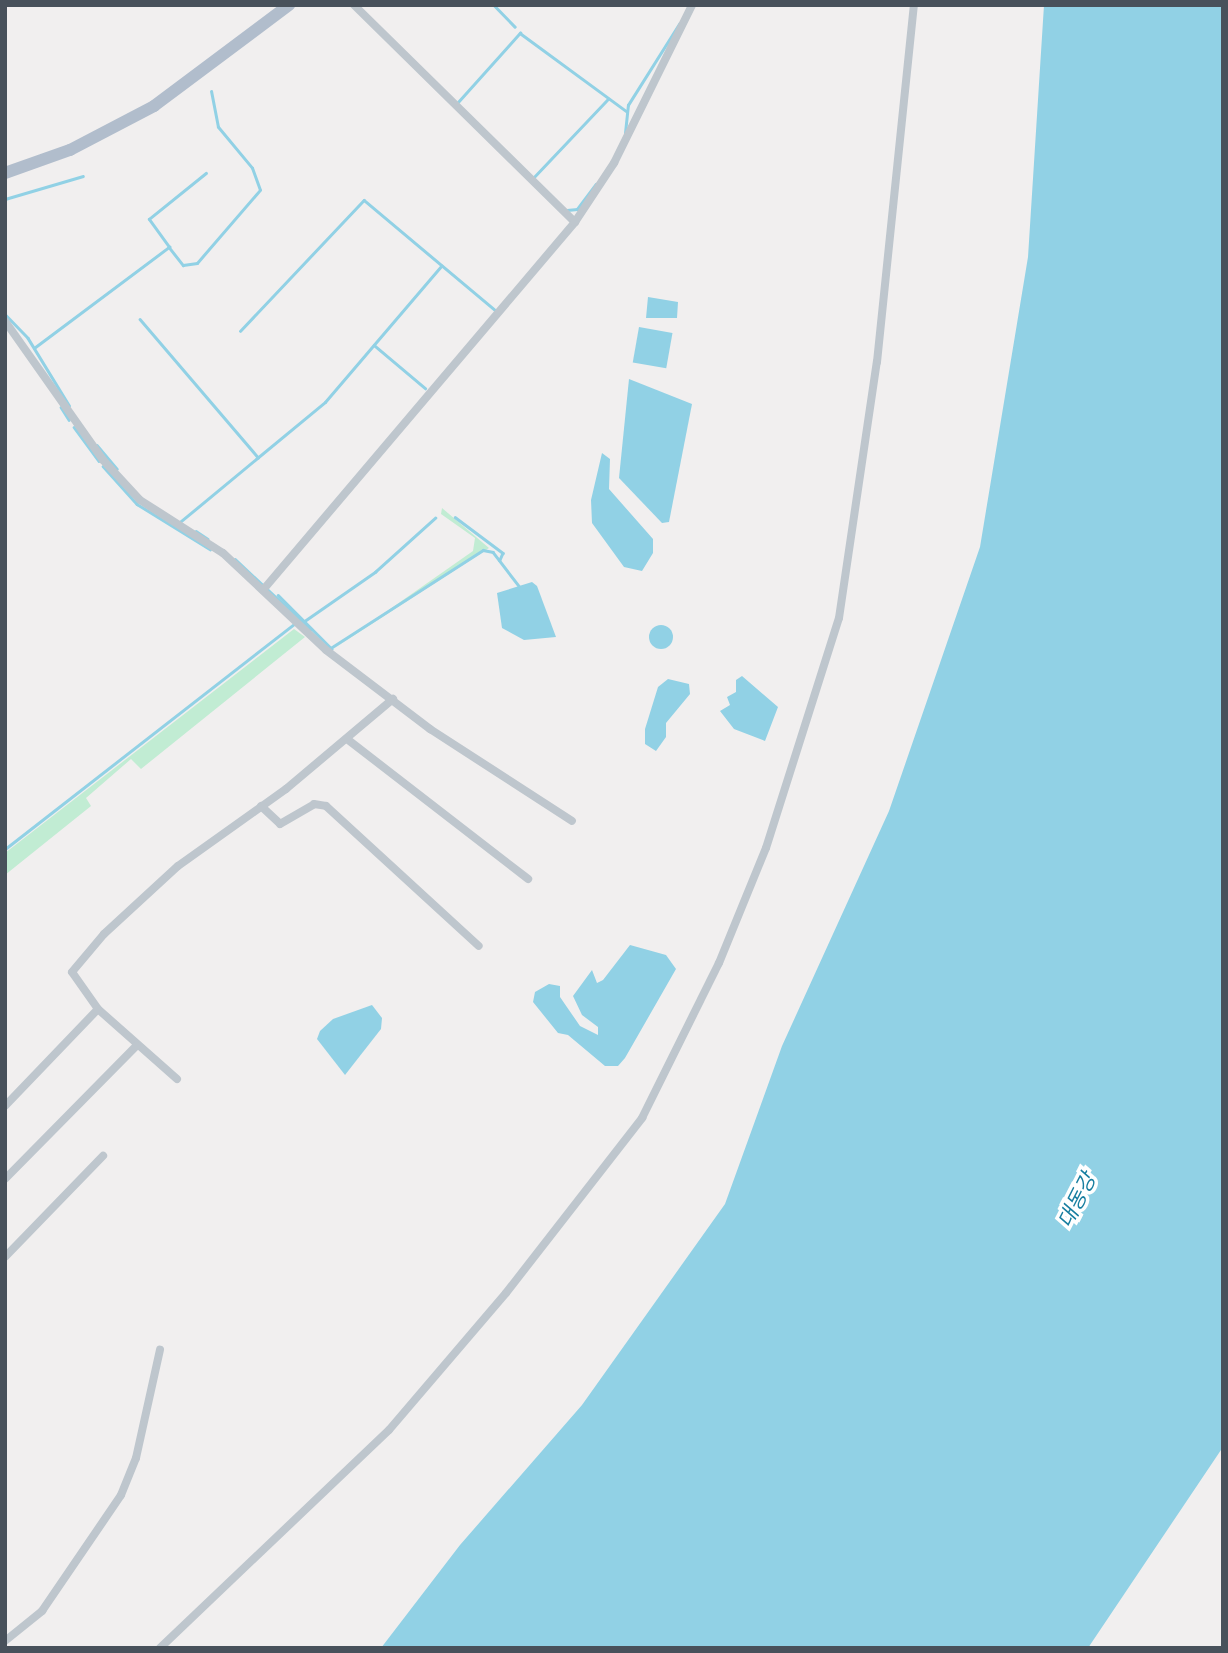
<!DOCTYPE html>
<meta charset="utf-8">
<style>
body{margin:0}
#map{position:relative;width:1228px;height:1653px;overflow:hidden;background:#f1efef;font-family:Quicksand,"Noto Sans KR",sans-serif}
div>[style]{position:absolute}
.green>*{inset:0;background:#c1ecd3}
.water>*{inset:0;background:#91d1e5;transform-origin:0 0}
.round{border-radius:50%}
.stream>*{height:2.5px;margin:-1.25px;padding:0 1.25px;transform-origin:1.25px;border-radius:1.25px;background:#91d1e5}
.street>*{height:8px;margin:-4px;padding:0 4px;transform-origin:4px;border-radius:4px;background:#bec6cd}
.primary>*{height:12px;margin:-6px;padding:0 6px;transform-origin:6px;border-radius:6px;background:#b1bdcc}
span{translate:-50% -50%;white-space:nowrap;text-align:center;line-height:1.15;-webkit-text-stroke:7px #fff;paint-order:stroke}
.water-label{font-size:21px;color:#177ea0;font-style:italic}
.frame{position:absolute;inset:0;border:7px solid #48515b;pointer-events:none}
</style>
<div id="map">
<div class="green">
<div style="clip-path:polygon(442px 508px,489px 548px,333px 649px,473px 551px,475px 538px,441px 514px)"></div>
<div style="clip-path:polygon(294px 629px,305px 637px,141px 769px,131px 759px,86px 798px,91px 806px,5px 875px,5px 853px)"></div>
</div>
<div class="water">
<div style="clip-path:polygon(1044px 5px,1223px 5px,1223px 1447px,1088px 1648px,381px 1648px,460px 1545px,582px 1405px,725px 1204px,782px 1046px,889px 811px,980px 547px,1028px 257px)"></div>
<div style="clip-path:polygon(648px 297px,678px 302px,677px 318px,646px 318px)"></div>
<div style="left:639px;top:327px;width:34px;height:36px;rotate:10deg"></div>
<div style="clip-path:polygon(629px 379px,692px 404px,669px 522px,662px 523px,619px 478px)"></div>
<div style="clip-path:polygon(602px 453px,610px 459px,609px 489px,653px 539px,653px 553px,642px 571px,624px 567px,592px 523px,591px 500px)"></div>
<div style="clip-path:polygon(532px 582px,537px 586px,556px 637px,524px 640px,502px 628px,497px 593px)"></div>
<div class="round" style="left:649px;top:625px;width:24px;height:24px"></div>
<div style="clip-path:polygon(742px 676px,778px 707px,765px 741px,734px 729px,720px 711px,730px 705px,727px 697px,736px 692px,736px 680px)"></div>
<div style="clip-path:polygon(668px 679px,689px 684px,690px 694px,666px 723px,666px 737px,656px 751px,645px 744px,645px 729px,658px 687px)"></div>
<div style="clip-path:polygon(630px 945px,666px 955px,676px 969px,625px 1058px,618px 1066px,605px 1066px,568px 1035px,558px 1033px,533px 1002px,535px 992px,549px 984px,560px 986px,560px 997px,580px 1026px,598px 1035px,598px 1027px,582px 1015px,573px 996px,592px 970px,597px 983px,603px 980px)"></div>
<div style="clip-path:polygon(372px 1005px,382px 1018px,381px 1029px,345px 1075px,317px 1039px,320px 1031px,333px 1019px)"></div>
</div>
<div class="stream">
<div style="left:494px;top:5px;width:30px;rotate:46deg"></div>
<div style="left:458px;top:102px;width:93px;rotate:-48.1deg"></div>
<div style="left:520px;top:33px;width:132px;rotate:36.3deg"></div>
<div style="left:625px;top:133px;width:28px;rotate:-84deg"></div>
<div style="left:628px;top:105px;width:96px;rotate:-57.8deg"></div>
<div style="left:533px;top:178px;width:109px;rotate:-46.5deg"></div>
<div style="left:5px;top:199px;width:81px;rotate:-16.4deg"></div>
<div style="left:567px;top:210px;width:10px;rotate:-6deg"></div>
<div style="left:577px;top:209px;width:31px;rotate:-53deg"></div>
<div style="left:169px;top:247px;width:23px;rotate:52deg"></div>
<div style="left:183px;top:265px;width:14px;rotate:-8deg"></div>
<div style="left:197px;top:263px;width:96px;rotate:-49.2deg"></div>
<div style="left:260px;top:190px;width:23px;rotate:-110deg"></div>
<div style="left:252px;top:168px;width:53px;rotate:-129.7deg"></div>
<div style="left:218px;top:127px;width:36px;rotate:-101deg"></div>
<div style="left:5px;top:314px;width:33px;rotate:46deg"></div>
<div style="left:28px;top:338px;width:79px;rotate:58.5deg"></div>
<div style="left:140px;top:319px;width:182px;rotate:49.5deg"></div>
<div style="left:240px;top:331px;width:180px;rotate:-46.6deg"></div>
<div style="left:364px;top:200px;width:171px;rotate:40deg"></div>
<div style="left:374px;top:345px;width:67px;rotate:40.1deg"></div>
<div style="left:34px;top:348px;width:169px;rotate:-36.8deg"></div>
<div style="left:169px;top:247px;width:34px;rotate:-126deg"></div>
<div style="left:149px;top:219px;width:73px;rotate:-38.9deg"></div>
<div style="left:61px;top:407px;width:15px;rotate:58deg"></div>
<div style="left:74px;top:427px;width:42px;rotate:53.7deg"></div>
<div style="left:97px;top:445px;width:31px;rotate:50deg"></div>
<div style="left:103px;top:466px;width:51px;rotate:48.2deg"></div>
<div style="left:137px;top:504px;width:86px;rotate:31.7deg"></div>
<div style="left:455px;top:517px;width:60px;rotate:36.9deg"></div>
<div style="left:503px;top:553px;width:8px;rotate:113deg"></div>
<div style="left:180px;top:522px;width:188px;rotate:-39.6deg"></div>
<div style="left:325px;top:402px;width:179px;rotate:-49.5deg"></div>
<div style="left:196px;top:531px;width:14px;rotate:34deg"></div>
<div style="left:235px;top:559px;width:103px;rotate:43deg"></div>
<div style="left:278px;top:595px;width:76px;rotate:45deg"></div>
<div style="left:303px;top:622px;width:88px;rotate:-34.8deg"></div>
<div style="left:375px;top:572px;width:81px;rotate:-42deg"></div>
<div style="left:329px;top:649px;width:183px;rotate:-32.7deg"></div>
<div style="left:483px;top:550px;width:10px;rotate:11deg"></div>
<div style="left:493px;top:552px;width:43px;rotate:52.6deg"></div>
<div style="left:5px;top:849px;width:366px;rotate:-37.9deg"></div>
</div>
<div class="street">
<div style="left:354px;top:5px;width:310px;rotate:44.5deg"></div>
<div style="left:5px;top:321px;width:170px;rotate:54.8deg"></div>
<div style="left:103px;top:460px;width:54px;rotate:47.2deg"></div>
<div style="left:140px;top:500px;width:98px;rotate:32.6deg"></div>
<div style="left:223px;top:553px;width:141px;rotate:43.3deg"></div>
<div style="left:326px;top:650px;width:131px;rotate:37.2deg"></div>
<div style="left:430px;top:729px;width:169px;rotate:32.9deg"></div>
<div style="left:263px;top:590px;width:482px;rotate:-49.7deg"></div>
<div style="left:575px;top:222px;width:71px;rotate:-56.5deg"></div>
<div style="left:614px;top:163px;width:176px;rotate:-63.7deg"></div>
<div style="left:347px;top:739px;width:229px;rotate:37.7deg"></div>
<div style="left:261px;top:806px;width:26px;rotate:43deg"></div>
<div style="left:280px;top:824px;width:39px;rotate:-30deg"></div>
<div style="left:314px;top:804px;width:12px;rotate:9deg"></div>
<div style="left:326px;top:806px;width:207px;rotate:42.5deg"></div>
<div style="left:177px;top:1079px;width:106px;rotate:-138.5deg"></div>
<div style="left:98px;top:1009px;width:45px;rotate:-125.1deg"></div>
<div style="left:72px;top:972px;width:50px;rotate:-49.9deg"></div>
<div style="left:104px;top:934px;width:100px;rotate:-42.6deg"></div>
<div style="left:178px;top:866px;width:133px;rotate:-35.5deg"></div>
<div style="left:286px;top:789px;width:140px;rotate:-40.1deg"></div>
<div style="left:5px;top:1106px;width:134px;rotate:-46.2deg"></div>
<div style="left:5px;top:1179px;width:187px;rotate:-45.4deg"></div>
<div style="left:5px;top:1257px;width:141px;rotate:-45.9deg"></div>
<div style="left:5px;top:1641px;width:48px;rotate:-39deg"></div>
<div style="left:42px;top:1611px;width:140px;rotate:-55.7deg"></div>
<div style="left:121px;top:1495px;width:40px;rotate:-68deg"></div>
<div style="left:136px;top:1458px;width:111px;rotate:-77.5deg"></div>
<div style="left:160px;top:1648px;width:316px;rotate:-43.6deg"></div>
<div style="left:389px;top:1430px;width:180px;rotate:-49.5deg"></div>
<div style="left:506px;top:1293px;width:222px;rotate:-52.1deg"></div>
<div style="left:642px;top:1118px;width:173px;rotate:-63.6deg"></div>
<div style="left:719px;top:963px;width:124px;rotate:-67.8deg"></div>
<div style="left:766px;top:848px;width:241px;rotate:-72.4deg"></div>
<div style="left:839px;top:618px;width:259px;rotate:-81.6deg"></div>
<div style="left:877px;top:362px;width:359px;rotate:-84.1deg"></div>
</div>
<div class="primary">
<div style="left:5px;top:173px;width:69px;rotate:-19.5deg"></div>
<div style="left:70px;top:150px;width:95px;rotate:-27.6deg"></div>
<div style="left:154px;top:106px;width:169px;rotate:-36.8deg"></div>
</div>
<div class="water-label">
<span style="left:1076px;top:1200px;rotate:-63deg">대동강</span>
</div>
<div class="frame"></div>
</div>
